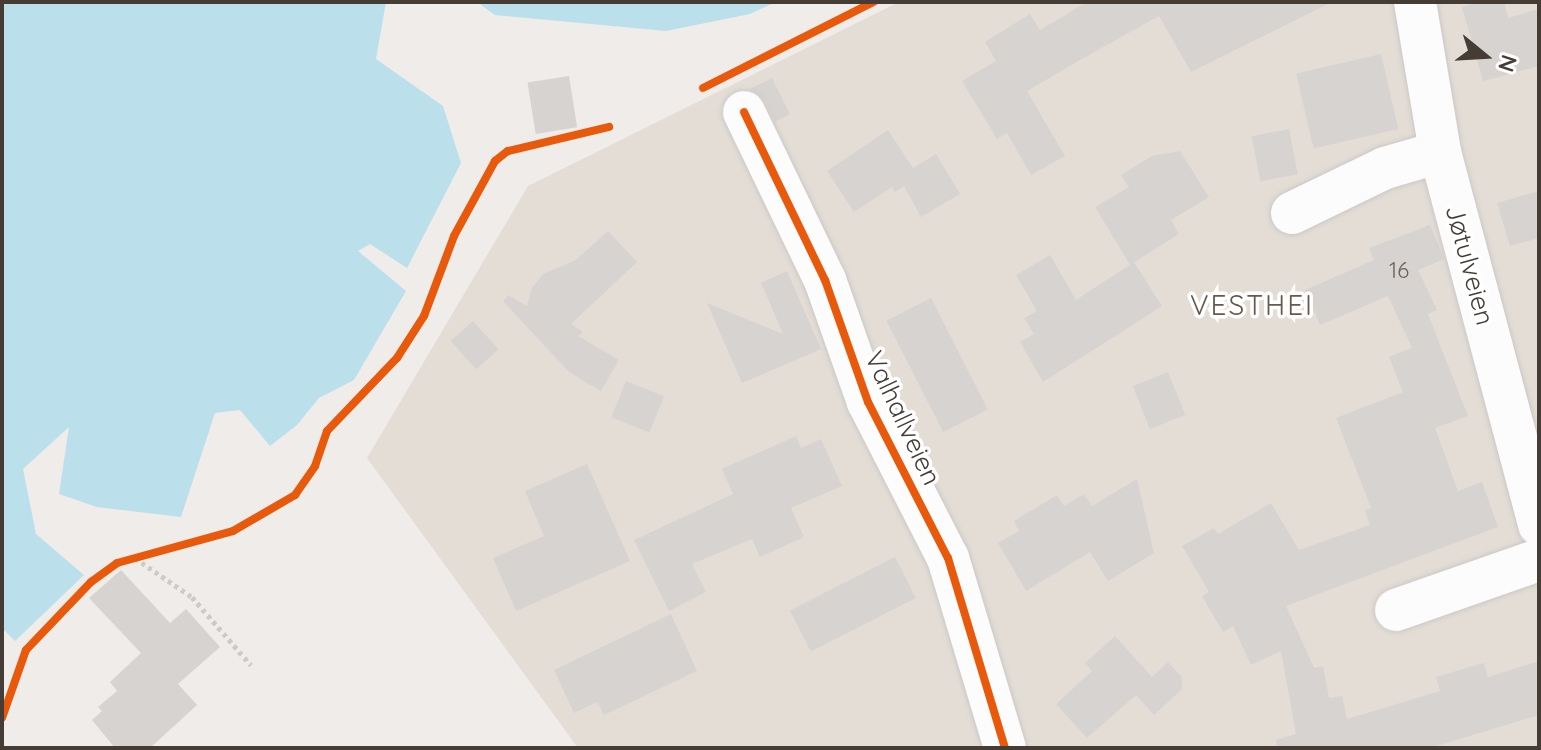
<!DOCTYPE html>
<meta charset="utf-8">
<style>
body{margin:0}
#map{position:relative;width:1541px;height:750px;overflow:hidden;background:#efece9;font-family:Quicksand,sans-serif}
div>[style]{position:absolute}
.residential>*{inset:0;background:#e3ddd6}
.water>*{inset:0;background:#bbe0eb}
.building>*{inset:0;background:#d7d3d0;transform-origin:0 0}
.path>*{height:5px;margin-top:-2.5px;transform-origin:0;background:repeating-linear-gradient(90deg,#cdcac7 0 4px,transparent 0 8px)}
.roads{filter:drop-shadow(0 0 2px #ccc8c5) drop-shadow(0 0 2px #ccc8c5)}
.minor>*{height:42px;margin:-21px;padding:0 21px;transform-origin:21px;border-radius:21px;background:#fdfcfc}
.cycleway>*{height:8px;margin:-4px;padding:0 4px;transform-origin:4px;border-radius:4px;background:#e8590c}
span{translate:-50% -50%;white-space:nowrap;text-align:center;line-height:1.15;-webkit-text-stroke:7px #fff;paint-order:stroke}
.number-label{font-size:22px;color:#6a635d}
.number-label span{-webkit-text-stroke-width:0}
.street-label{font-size:26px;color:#443c35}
.neighbourhood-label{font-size:28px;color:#66584d;letter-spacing:2px}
.frame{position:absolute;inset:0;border:4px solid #443c35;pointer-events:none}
.north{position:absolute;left:1445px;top:16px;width:80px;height:80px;-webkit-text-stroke:6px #fff;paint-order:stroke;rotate:108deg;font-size:22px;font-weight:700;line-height:32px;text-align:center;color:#443c35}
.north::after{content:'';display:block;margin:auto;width:28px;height:36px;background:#443c35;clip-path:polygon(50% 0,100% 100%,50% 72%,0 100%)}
</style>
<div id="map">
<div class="residential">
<div style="clip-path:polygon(899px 2px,1539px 2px,1539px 748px,578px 748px,367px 458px,528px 186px)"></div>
</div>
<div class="water">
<div style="clip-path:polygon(2px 2px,386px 2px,376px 59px,443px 106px,461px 163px,407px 268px,370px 244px,358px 251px,406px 291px,354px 380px,319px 398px,297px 425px,270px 446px,240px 410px,215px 413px,181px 517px,97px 507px,59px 494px,69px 427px,23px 469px,36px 534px,84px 575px,15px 641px,2px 628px)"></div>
<div style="clip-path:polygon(477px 2px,776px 2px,750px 14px,666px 31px,495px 15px)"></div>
</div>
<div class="building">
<div style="clip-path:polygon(1087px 2px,1332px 2px,1191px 72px,1159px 16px,1080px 60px,1027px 91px,1065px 156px,1031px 175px,1007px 133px,997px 139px,962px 81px,996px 61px,985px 42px,1030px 14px,1040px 30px)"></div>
<div style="clip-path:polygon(1480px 2px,1504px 2px,1508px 18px,1539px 9px,1539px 66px,1483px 81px,1462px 7px)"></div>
<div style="left:1381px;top:54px;width:77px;height:87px;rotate:77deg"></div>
<div style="left:569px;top:76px;width:52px;height:42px;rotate:81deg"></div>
<div style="clip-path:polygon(772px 78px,790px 114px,775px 122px,765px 101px,750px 89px)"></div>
<div style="left:1289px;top:129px;width:46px;height:38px;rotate:79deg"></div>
<div style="clip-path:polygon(888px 130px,913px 168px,936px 154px,960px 194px,921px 217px,904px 186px,895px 192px,892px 187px,854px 212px,827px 171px)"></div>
<div style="clip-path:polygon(1180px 151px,1209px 197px,1171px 220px,1179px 234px,1130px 265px,1095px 207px,1129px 187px,1121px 175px,1152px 156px)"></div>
<div style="clip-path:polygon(1539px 191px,1539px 238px,1510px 246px,1497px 203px)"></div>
<div style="clip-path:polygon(1430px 225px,1444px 259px,1418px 270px,1437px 310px,1428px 314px,1468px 416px,1435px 428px,1458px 491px,1482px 482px,1498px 527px,1286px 606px,1314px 668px,1323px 666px,1329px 698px,1342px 696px,1347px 719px,1440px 691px,1436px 677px,1459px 670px,1484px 663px,1488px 677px,1539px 661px,1539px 715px,1430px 748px,1277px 748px,1276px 740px,1296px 734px,1281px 651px,1251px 665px,1233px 626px,1223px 632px,1202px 596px,1209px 592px,1182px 546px,1214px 528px,1218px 534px,1271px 503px,1299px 550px,1370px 525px,1365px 510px,1371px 508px,1336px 418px,1403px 392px,1389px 357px,1412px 348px,1388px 296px,1320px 325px,1305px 290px,1374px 260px,1369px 248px)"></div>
<div style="clip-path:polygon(608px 231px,637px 262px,571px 324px,583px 332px,578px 336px,619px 360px,601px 391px,569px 372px,503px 301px,508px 295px,527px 306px,532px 288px,543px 274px,576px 260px)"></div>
<div style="clip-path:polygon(1050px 255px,1076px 300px,1134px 262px,1162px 306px,1043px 382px,1020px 342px,1034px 334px,1024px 318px,1037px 311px,1016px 275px)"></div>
<div style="clip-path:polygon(787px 271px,821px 349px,742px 383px,707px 303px,783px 334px,761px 283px)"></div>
<div style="left:931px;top:298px;width:125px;height:50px;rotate:63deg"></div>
<div style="left:473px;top:321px;width:38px;height:30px;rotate:48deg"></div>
<div style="left:1168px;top:372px;width:46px;height:38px;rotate:68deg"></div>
<div style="left:626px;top:381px;width:41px;height:39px;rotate:22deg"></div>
<div style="clip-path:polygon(796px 436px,801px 448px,821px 439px,842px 486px,791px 508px,804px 537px,760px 557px,752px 539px,692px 564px,706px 592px,669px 611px,634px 540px,733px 494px,722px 469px)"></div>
<div style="clip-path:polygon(587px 464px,630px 561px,516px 611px,493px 558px,544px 536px,525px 491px)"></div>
<div style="clip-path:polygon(1137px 479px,1154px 553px,1108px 581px,1090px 552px,1026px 591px,998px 543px,1019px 531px,1014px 521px,1057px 495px,1064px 506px,1084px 494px,1092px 506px)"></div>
<div style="left:895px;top:557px;width:46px;height:118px;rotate:63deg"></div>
<div style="clip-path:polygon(121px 570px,170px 623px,186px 609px,220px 647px,178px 684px,197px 705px,150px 748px,115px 748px,92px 720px,102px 711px,98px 707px,117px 691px,110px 682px,141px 653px,89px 598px)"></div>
<div style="clip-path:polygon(671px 614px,697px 671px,604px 715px,597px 702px,574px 713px,554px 670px)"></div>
<div style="clip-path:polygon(1115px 636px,1152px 677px,1168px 662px,1182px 677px,1182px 689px,1154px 715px,1136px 695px,1087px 738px,1056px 704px,1092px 671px,1085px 663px)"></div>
</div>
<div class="path">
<div style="left:135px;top:558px;width:69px;rotate:34.4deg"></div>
<div style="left:192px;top:597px;width:90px;rotate:49.1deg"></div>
</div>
<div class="roads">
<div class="minor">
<div style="left:1415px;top:2px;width:152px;rotate:80.5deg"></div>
<div style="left:1440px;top:152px;width:386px;rotate:75.1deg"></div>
<div style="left:744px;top:112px;width:187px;rotate:64.3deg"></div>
<div style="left:825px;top:280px;width:129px;rotate:70.6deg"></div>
<div style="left:868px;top:402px;width:175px;rotate:62.9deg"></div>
<div style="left:948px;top:558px;width:198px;rotate:73.3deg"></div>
<div style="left:1292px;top:213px;width:103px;rotate:-25.8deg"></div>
<div style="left:1385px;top:168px;width:57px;rotate:-16.2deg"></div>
<div style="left:1396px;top:610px;width:151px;rotate:-19.3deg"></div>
</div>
</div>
<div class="cycleway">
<div style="left:703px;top:88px;width:191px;rotate:-26.8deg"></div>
<div style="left:744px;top:112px;width:187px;rotate:64.3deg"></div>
<div style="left:825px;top:280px;width:129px;rotate:70.6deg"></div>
<div style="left:868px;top:402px;width:175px;rotate:62.9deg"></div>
<div style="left:948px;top:558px;width:198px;rotate:73.3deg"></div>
<div style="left:2px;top:718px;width:72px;rotate:-70.6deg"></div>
<div style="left:26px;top:650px;width:94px;rotate:-46.3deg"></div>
<div style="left:91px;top:582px;width:32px;rotate:-36deg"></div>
<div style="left:117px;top:563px;width:120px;rotate:-15.4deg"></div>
<div style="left:233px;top:531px;width:72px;rotate:-30.1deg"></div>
<div style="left:295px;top:495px;width:35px;rotate:-55deg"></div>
<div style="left:315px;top:466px;width:37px;rotate:-71deg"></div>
<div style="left:327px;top:431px;width:101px;rotate:-46.2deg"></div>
<div style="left:397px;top:358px;width:50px;rotate:-57.3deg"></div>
<div style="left:424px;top:316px;width:85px;rotate:-69.4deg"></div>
<div style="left:454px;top:236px;width:85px;rotate:-61.3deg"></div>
<div style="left:495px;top:161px;width:16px;rotate:-38deg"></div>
<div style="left:508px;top:151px;width:104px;rotate:-13.4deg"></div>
</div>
<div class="number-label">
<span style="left:1399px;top:271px">16</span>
</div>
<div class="street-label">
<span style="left:1470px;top:265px;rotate:75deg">Jøtulveien</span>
<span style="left:903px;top:418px;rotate:65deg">Valhallveien</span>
</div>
<div class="neighbourhood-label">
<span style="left:1252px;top:305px">VESTHEI</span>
</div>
<div class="frame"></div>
<div class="north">N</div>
</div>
